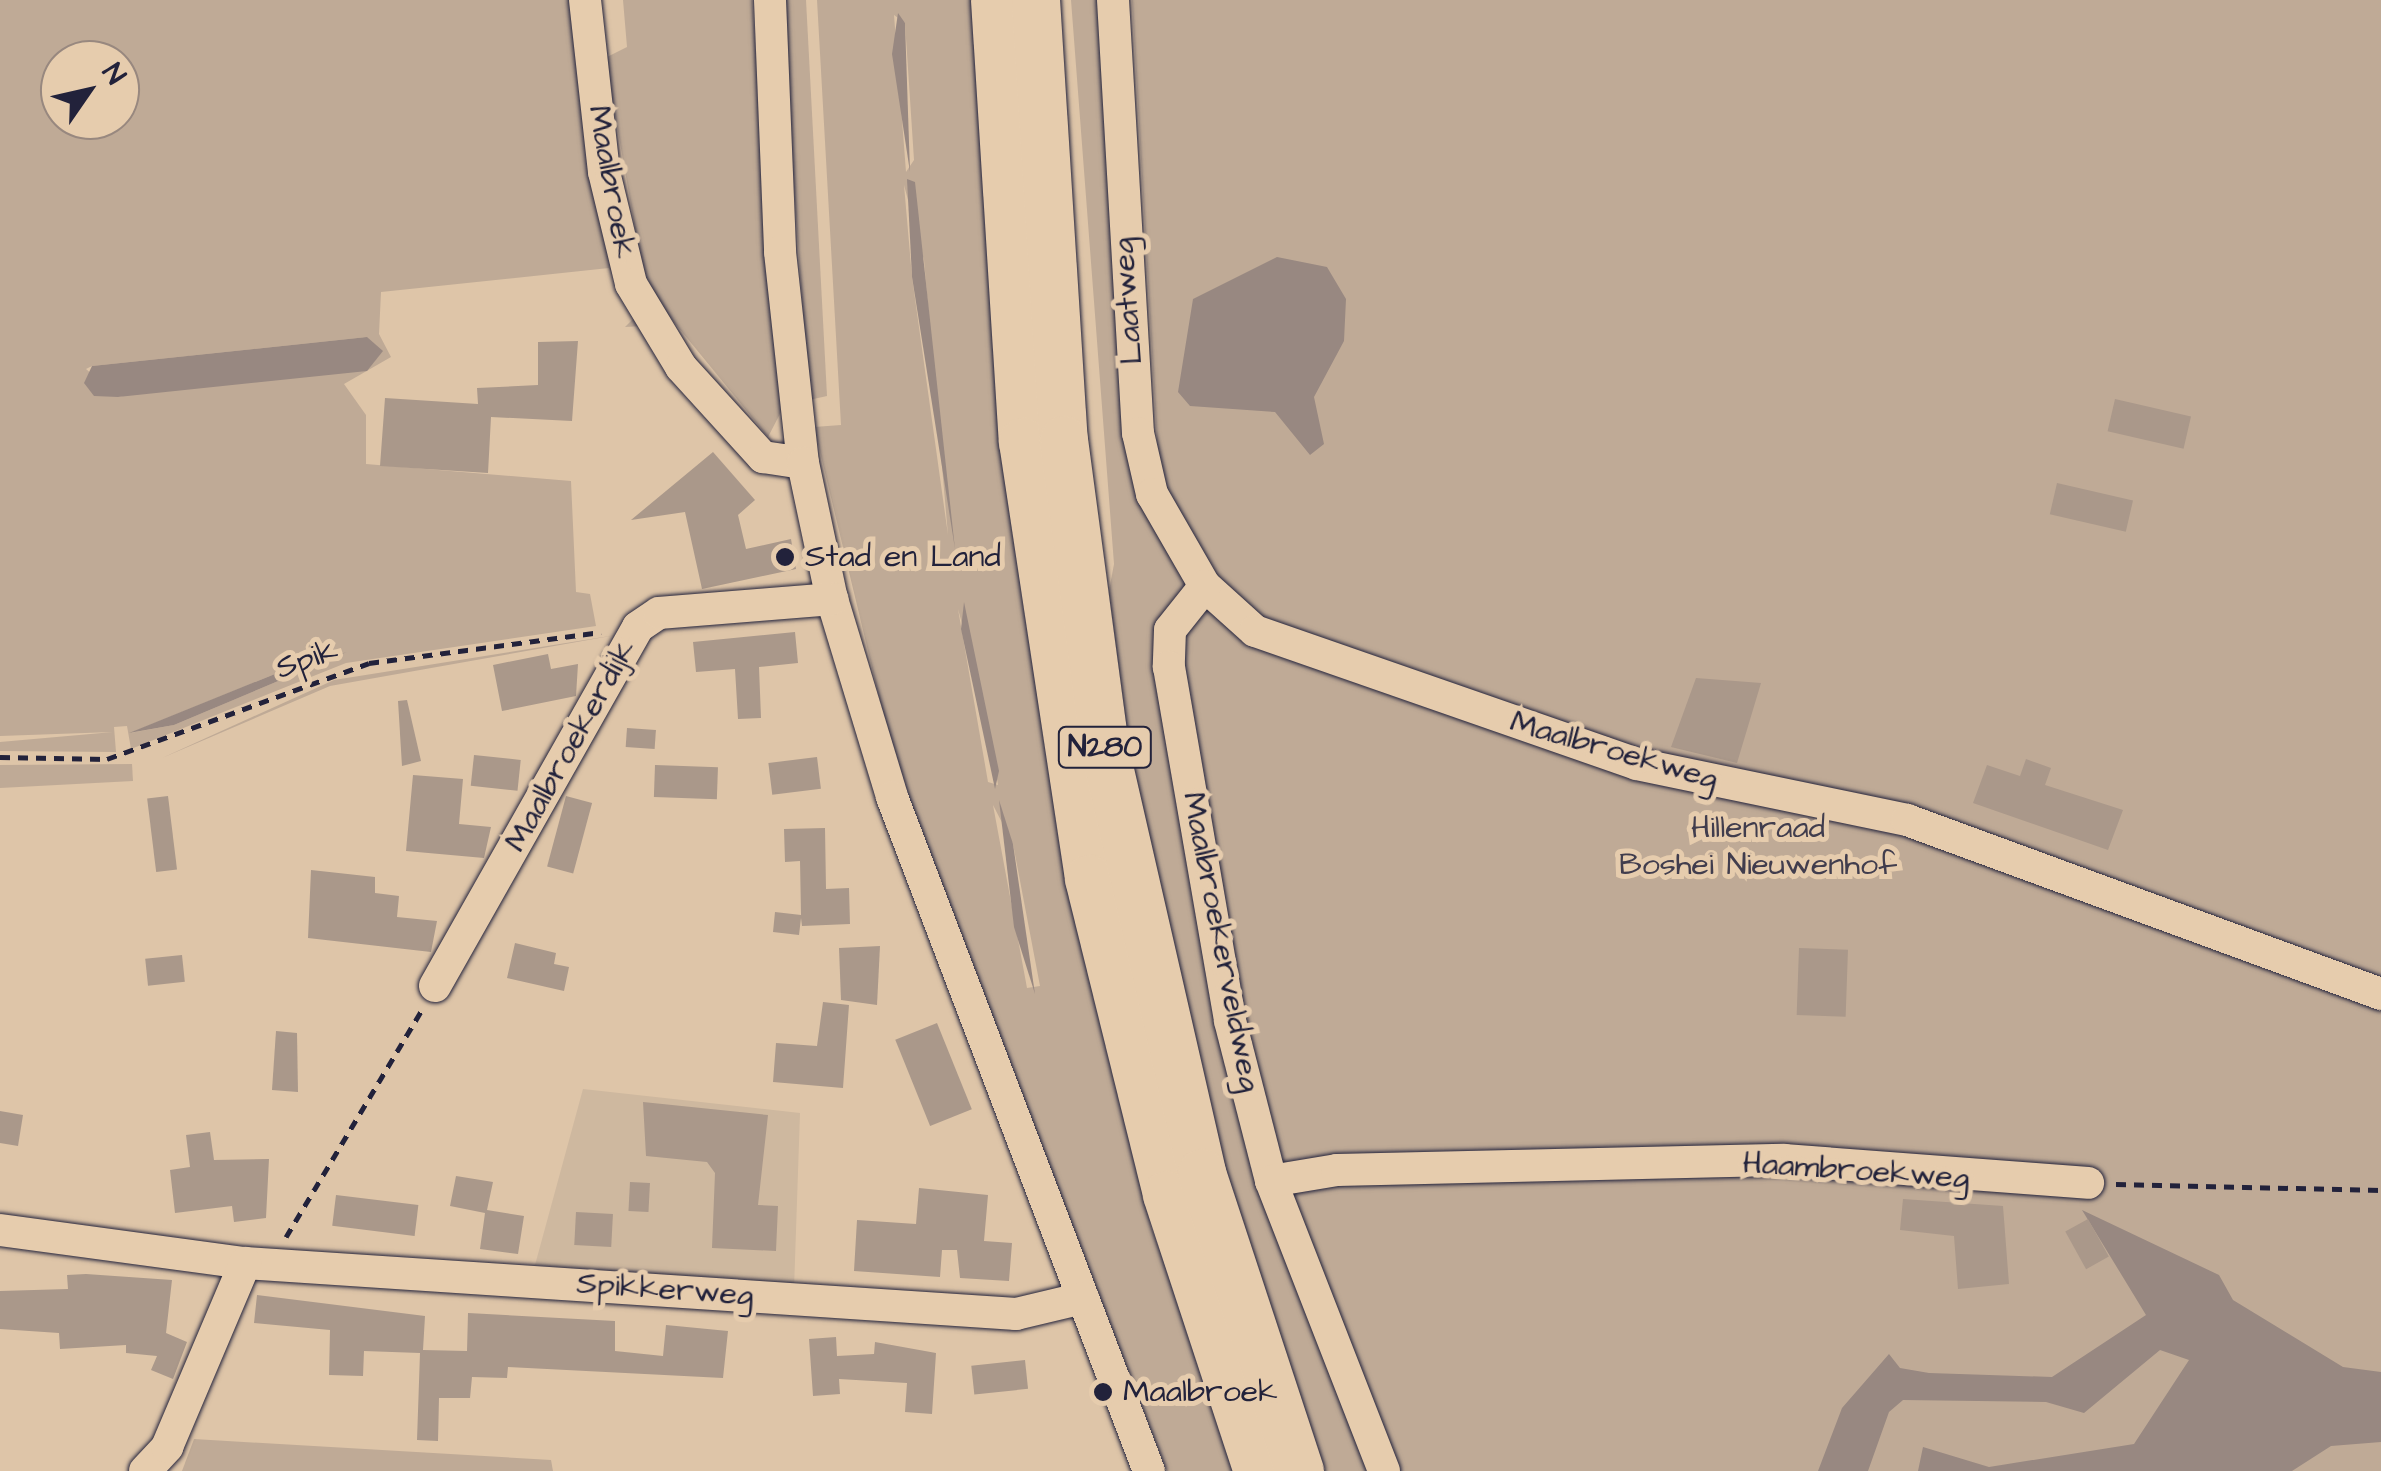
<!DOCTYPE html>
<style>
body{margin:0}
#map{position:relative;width:2381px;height:1471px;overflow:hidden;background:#dec5a8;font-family:"Architects Daughter",sans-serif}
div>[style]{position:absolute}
.built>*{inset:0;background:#ceb89f}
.green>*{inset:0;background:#bfaa96}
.water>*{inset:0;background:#988881}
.building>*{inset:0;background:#aa988a;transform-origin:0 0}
.path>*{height:5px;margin-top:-2.5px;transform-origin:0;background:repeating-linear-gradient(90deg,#22223b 0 10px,transparent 0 18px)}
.roads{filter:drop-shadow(0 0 2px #22223b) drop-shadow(0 0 2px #22223b)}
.minor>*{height:32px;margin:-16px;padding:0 16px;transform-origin:16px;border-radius:16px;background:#e6ccad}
.highway>*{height:48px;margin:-24px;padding:0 24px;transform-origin:24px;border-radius:24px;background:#e6ccad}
.dots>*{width:28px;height:28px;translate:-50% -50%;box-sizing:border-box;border:5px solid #e6ccad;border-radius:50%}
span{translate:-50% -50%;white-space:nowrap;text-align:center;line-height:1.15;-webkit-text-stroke:10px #e6ccad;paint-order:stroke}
.shield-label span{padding:2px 8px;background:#e6ccad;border:2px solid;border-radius:8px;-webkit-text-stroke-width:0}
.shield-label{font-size:30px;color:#22223b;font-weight:700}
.street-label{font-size:32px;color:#22223b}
.poi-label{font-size:32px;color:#22223b}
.left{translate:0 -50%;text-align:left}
.park-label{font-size:32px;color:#413d4d}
.north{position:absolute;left:40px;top:40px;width:100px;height:100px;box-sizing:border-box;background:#e6ccad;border:2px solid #98887f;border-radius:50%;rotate:56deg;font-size:28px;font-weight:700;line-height:40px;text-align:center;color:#22223b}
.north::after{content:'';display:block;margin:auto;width:35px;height:45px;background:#22223b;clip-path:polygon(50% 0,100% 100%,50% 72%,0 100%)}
</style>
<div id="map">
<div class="built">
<div style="clip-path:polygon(583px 1089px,800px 1113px,794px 1289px,535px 1265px)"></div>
</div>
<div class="green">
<div style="clip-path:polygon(evenodd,0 0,578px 0,642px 326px,625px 327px,633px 319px,609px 268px,381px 292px,379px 334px,391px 357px,344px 384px,366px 415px,366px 464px,571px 481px,576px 592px,590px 594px,596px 626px,346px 663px,131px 749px,127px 726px,114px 727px,116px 752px,0 751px,0 742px,113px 732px,0 736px,0 0,60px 60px,120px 60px,120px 120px,60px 120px,60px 60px,0 0,367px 337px,119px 397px,86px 369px,92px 366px,367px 337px,0 0,347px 652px,174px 725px,130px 733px,297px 665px,347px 652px)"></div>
<div style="clip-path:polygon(623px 0,752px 0,781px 412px,768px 437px,660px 305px,642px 267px,605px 58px,627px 47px)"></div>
<div style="clip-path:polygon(781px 0,806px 0,827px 396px,809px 400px)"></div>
<div style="clip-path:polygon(evenodd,817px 0,974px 0,1021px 594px,1066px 855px,1151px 1227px,1241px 1471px,1167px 1471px,897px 771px,814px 427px,841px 425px,817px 0,894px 15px,905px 23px,914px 160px,906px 172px,894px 15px,817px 0,904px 185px,924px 260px,948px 535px,912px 277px,904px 185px,817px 0,958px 609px,985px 708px,998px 785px,988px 782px,958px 609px,817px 0,993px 805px,1013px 844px,1040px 986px,1027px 988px,993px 805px)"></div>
<div style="clip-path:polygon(1071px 0,1101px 0,1162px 528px,1132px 0,2381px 0,2381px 1471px,1299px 1471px,1107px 977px,1123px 719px,1107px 602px,1114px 564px)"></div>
<div style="clip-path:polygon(616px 635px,330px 686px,162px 758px,334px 680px)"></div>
<div style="clip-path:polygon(132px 764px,133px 781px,0 788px,0 765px)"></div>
<div style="clip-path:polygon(194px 1439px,551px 1460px,553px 1471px,182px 1471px)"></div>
</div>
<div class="water">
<div style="clip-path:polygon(898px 13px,905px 23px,910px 172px,892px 54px)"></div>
<div style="clip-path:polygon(907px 179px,915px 182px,955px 549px,912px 277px)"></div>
<div style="clip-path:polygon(1277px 257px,1327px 267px,1346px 299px,1344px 341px,1314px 397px,1324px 444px,1310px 455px,1275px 412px,1190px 406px,1178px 392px,1193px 299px)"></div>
<div style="clip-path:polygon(367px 337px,383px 351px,367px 371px,118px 397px,94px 396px,84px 383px,92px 366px)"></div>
<div style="clip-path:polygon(964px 602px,999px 771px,995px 789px,961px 629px)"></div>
<div style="clip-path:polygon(347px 652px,174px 725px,129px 733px,297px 665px)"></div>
<div style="clip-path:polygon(999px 800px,1013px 844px,1035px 994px,1014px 927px)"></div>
<div style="clip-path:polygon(2082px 1210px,2219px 1275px,2233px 1300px,2343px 1367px,2381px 1372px,2381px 1442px,2331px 1446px,2292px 1471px,1918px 1471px,1923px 1447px,1989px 1467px,2134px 1444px,2189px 1360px,2160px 1350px,2084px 1413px,2046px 1402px,1903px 1400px,1889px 1412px,1868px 1471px,1818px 1471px,1842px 1408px,1889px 1354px,1900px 1368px,1929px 1373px,2052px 1377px,2146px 1315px)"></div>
</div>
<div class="building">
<div style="clip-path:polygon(578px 341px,572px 421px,491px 417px,488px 473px,380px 466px,385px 398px,478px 404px,477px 388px,538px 385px,538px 342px)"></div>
<div style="left:2115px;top:399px;width:78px;height:33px;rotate:13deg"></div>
<div style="clip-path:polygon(713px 452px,755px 500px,738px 515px,746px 549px,791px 539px,796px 569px,702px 589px,685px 512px,631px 520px)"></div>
<div style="left:2057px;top:483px;width:78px;height:32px;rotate:13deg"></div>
<div style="clip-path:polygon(795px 632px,798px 663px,759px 667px,761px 718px,738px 719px,735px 669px,696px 672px,693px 642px)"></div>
<div style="clip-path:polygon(548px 654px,551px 669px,578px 664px,576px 696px,502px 711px,493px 665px)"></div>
<div style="clip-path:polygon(1696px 678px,1761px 683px,1737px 763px,1671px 747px)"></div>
<div style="clip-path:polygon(407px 700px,421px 761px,402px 766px,398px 701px)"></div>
<div style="left:627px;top:728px;width:29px;height:19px;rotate:4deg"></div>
<div style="left:474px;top:755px;width:47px;height:31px;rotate:6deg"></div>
<div style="left:817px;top:757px;width:32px;height:49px;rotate:83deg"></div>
<div style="clip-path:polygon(2026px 759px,2051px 768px,2045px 785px,2123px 810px,2108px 850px,1973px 803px,1987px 765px,2020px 776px)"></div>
<div style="left:655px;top:765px;width:63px;height:32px;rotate:2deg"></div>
<div style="clip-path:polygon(413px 775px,463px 779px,459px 824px,491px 827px,484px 858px,406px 851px)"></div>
<div style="left:168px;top:796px;width:74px;height:21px;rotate:83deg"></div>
<div style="left:566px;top:796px;width:27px;height:73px;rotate:15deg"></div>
<div style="clip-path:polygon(825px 828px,826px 889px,849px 888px,850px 924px,802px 926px,801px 918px,799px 935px,773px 932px,775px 912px,801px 915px,800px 861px,785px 862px,784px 829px)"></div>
<div style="clip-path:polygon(311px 870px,375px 877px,375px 893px,399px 896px,397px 917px,437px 921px,431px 952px,308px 938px)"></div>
<div style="clip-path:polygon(515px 943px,556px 953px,554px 964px,569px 967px,564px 991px,507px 978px)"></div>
<div style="clip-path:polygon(880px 946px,877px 1005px,841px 1000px,839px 948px)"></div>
<div style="left:1799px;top:948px;width:49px;height:67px;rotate:2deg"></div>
<div style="left:182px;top:955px;width:27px;height:37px;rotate:84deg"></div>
<div style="clip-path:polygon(823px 1002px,849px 1005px,843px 1088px,773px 1082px,776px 1043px,817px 1046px)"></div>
<div style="left:937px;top:1023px;width:93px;height:45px;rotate:68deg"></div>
<div style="clip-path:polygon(276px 1031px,297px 1033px,298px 1092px,272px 1090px)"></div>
<div style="clip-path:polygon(643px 1102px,768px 1115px,758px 1205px,778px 1206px,776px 1251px,712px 1248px,715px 1173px,707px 1162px,646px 1156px)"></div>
<div style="clip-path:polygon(0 1111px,23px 1115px,18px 1146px,0 1143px)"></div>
<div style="clip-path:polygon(210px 1132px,214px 1160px,269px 1159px,266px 1218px,234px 1222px,232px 1206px,175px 1213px,170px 1170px,190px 1167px,186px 1135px)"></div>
<div style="clip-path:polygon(456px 1176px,493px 1182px,487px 1210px,524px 1216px,518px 1254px,480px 1249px,485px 1213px,450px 1206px)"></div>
<div style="left:630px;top:1182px;width:20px;height:29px;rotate:3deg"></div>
<div style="clip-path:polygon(919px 1188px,988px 1195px,984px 1241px,1012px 1243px,1009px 1281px,960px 1278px,957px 1250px,942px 1250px,940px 1277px,854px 1271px,857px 1220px,916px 1224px)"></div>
<div style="left:336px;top:1195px;width:83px;height:31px;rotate:7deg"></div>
<div style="clip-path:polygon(1903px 1199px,2003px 1206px,2009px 1284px,1958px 1289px,1954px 1236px,1900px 1230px)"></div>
<div style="left:576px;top:1212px;width:37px;height:33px;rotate:3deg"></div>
<div style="left:2088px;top:1219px;width:43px;height:26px;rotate:61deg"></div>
<div style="clip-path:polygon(86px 1274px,172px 1280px,166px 1333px,187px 1342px,173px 1379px,151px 1370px,157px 1356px,126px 1353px,126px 1345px,60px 1349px,59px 1333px,0 1329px,0 1291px,68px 1289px,67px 1275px)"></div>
<div style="clip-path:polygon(257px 1295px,425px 1316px,423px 1350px,467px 1351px,468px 1313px,615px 1321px,615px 1351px,663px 1356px,666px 1325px,728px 1331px,723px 1378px,508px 1367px,507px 1378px,472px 1377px,470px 1398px,439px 1398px,438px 1441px,417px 1440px,420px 1353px,364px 1351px,363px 1376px,329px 1375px,330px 1330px,254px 1323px)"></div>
<div style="clip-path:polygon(836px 1337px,837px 1356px,874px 1354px,875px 1342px,936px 1353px,932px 1414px,905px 1412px,907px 1383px,839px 1379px,840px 1394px,813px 1396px,809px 1339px)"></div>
<div style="left:1025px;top:1360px;width:29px;height:54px;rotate:84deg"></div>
</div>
<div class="path">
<div style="left:0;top:757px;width:107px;rotate:1.1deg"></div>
<div style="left:107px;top:759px;width:279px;rotate:-20.1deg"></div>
<div style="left:369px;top:663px;width:234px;rotate:-7.6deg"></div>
<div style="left:2116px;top:1184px;width:265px;rotate:1.3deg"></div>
<div style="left:286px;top:1237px;width:263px;rotate:-59.1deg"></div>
</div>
<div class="roads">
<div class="minor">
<div style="left:585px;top:0;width:173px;rotate:83.7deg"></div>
<div style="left:604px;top:172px;width:115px;rotate:76.4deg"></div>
<div style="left:631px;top:284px;width:97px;rotate:58.9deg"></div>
<div style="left:681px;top:367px;width:122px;rotate:47.7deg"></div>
<div style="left:763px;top:457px;width:40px;rotate:8.5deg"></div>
<div style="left:770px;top:0;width:252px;rotate:87.7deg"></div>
<div style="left:780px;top:252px;width:212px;rotate:83.8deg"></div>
<div style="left:803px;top:463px;width:139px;rotate:78deg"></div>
<div style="left:832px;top:599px;width:207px;rotate:73.1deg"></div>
<div style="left:892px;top:797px;width:721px;rotate:69.13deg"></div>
<div style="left:1113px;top:0;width:434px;rotate:86.7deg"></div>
<div style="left:1138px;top:433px;width:63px;rotate:77.1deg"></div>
<div style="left:1152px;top:494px;width:106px;rotate:60.1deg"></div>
<div style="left:1205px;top:586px;width:67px;rotate:42deg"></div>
<div style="left:1255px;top:631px;width:404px;rotate:19.2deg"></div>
<div style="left:1637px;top:764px;width:276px;rotate:11.7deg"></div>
<div style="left:1907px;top:820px;width:505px;rotate:20.16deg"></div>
<div style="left:1205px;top:586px;width:56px;rotate:128.5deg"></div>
<div style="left:1170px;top:630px;width:37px;rotate:92deg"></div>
<div style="left:1169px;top:667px;width:359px;rotate:80.2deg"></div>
<div style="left:1230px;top:1021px;width:165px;rotate:75.6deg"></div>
<div style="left:1271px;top:1181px;width:311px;rotate:68.7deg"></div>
<div style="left:435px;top:986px;width:412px;rotate:-60.5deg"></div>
<div style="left:638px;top:627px;width:25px;rotate:-34deg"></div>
<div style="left:659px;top:613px;width:174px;rotate:-4.6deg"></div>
<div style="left:1271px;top:1181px;width:67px;rotate:-9.5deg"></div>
<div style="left:1337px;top:1170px;width:447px;rotate:-1.3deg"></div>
<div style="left:1784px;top:1160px;width:305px;rotate:4.3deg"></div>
<div style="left:0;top:1230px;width:247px;rotate:7.7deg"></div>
<div style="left:245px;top:1263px;width:773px;rotate:3.78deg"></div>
<div style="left:1016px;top:1314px;width:69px;rotate:-13.4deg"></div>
<div style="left:145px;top:1471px;width:33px;rotate:-47deg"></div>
<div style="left:167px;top:1447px;width:200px;rotate:-67deg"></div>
</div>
<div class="highway">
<div style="left:995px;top:0;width:443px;rotate:86.4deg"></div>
<div style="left:1023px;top:442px;width:442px;rotate:81.4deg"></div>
<div style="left:1089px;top:879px;width:325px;rotate:76.1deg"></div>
<div style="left:1167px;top:1195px;width:291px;rotate:71.8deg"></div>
<div style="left:1036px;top:0;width:441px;rotate:86.4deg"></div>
<div style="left:1064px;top:440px;width:316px;rotate:82.4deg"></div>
<div style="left:1106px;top:753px;width:431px;rotate:77.1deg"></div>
<div style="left:1202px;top:1173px;width:314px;rotate:71.8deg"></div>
</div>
</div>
<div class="dots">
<div style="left:785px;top:557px;background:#22223b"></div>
<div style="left:1103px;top:1392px;background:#22223b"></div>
</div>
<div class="shield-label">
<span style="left:1105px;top:747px">N280</span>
</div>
<div class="street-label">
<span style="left:611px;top:182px;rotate:80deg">Maalbroek</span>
<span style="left:1128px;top:301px;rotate:-94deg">Laatweg</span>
<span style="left:307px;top:660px;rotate:-19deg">Spik</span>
<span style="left:571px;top:746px;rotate:-61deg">Maalbroekerdijk</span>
<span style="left:1614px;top:751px;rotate:16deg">Maalbroekweg</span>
<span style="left:1221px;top:942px;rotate:79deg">Maalbroekerveldweg</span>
<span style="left:1856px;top:1171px;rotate:4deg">Haambroekweg</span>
<span style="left:665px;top:1290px;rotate:4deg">Spikkerweg</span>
</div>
<div class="poi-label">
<span class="left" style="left:805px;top:557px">Stad en Land</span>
<span class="left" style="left:1123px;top:1392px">Maalbroek</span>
</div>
<div class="park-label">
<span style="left:1758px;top:847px">Hillenraad<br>Boshei Nieuwenhof</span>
</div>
<div class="north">N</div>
</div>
